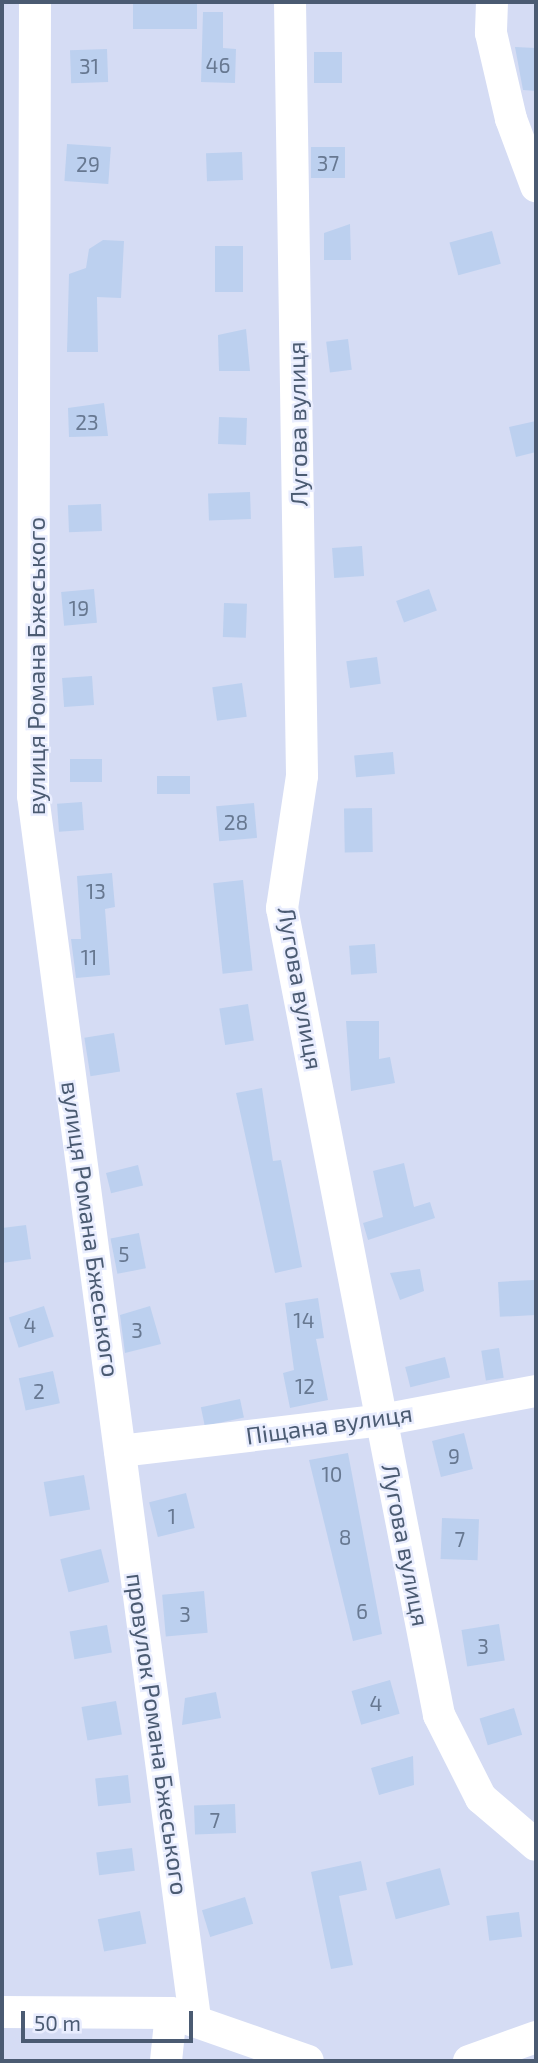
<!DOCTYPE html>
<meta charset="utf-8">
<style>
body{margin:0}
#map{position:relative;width:538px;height:2063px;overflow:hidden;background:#e3e8fb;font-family:"Exo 2",sans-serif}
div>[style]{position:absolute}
.residential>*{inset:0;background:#d5dcf4;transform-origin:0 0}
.building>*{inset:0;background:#bcd0ef;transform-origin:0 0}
.minor>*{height:32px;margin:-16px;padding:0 16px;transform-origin:16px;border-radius:16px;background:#fff}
span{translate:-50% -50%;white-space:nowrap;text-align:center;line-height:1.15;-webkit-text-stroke:5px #e9edfe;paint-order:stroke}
.number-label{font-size:21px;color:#677891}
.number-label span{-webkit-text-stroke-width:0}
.street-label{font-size:24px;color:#4b5b72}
.frame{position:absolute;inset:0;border:4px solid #4b5b72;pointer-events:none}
.scale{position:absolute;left:21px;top:2011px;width:172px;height:32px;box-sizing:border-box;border:4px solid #4b5b72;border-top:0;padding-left:9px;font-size:21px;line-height:24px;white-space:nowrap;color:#4b5b72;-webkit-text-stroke:5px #e9edfe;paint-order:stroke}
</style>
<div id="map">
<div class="residential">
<div style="left:2px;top:2px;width:534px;height:2059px"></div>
</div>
<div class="building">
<div style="left:133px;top:2px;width:64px;height:27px"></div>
<div style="clip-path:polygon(203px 12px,223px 12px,223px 48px,236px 49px,235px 83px,201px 82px)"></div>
<div style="clip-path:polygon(515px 47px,536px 48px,536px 91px,523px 90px)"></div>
<div style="left:107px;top:49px;width:33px;height:37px;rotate:88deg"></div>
<div style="left:314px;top:52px;width:28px;height:31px"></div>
<div style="left:67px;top:144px;width:44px;height:37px;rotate:4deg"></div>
<div style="left:345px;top:147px;width:31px;height:34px;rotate:90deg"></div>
<div style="left:242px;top:152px;width:28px;height:36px;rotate:88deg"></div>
<div style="clip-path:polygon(350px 224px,351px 260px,324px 260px,324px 233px)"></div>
<div style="left:492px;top:231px;width:34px;height:44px;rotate:75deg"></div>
<div style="clip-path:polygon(103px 240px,124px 241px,121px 298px,97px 297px,98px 352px,67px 352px,69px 274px,86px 268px,89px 249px)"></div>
<div style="left:215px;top:246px;width:28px;height:46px"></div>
<div style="clip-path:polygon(246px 329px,250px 371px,219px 371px,218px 335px)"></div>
<div style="left:348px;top:339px;width:31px;height:22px;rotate:83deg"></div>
<div style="clip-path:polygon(104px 403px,108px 436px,69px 437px,68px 408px)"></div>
<div style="left:219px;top:417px;width:28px;height:27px;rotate:2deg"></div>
<div style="clip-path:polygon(536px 421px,536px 452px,516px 457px,509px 427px)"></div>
<div style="left:250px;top:492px;width:27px;height:42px;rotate:88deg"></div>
<div style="left:101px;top:504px;width:27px;height:33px;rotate:88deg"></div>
<div style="left:362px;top:546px;width:30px;height:30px;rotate:86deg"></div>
<div style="left:94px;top:589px;width:34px;height:33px;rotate:85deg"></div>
<div style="left:429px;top:589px;width:23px;height:35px;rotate:70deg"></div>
<div style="left:224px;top:603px;width:23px;height:34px;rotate:2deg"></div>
<div style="left:377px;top:657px;width:27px;height:31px;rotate:82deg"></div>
<div style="left:92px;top:676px;width:29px;height:30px;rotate:86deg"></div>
<div style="left:242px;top:683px;width:34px;height:30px;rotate:82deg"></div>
<div style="left:393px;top:752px;width:22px;height:39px;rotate:85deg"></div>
<div style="left:70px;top:759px;width:32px;height:23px"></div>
<div style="left:157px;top:776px;width:33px;height:18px"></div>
<div style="left:82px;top:802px;width:28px;height:25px;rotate:86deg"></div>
<div style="left:254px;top:803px;width:35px;height:38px;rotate:85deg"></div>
<div style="left:372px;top:808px;width:44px;height:28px;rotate:89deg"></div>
<div style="clip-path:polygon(112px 873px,115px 907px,105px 909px,110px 975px,76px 978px,71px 939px,81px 939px,77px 876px)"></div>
<div style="left:243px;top:880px;width:91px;height:30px;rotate:84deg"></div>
<div style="left:375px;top:944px;width:29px;height:26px;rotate:86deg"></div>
<div style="left:248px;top:1004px;width:37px;height:29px;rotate:81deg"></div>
<div style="clip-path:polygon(346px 1021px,379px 1021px,379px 1059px,390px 1057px,395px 1083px,351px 1091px)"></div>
<div style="left:114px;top:1033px;width:39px;height:30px;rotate:81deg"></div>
<div style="clip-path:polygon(262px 1088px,273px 1161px,281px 1160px,302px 1267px,275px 1273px,236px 1093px)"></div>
<div style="clip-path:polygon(404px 1163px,414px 1207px,430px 1202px,435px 1218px,368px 1240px,363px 1223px,383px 1217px,373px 1171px)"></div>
<div style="left:138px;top:1165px;width:21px;height:33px;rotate:76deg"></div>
<div style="clip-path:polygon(26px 1225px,31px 1259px,2px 1263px,2px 1228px)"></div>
<div style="left:139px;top:1233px;width:36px;height:29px;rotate:79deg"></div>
<div style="clip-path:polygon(420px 1269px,424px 1291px,400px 1300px,390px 1273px)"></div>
<div style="left:534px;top:1280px;width:35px;height:36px;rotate:87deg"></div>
<div style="clip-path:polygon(318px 1298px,324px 1338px,316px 1339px,328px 1400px,290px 1408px,283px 1373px,294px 1370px,285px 1303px)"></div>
<div style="left:44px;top:1306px;width:32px;height:37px;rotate:72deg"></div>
<div style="clip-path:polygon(150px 1306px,161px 1344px,125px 1353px,120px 1315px)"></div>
<div style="left:499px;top:1348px;width:30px;height:18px;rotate:81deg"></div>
<div style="left:445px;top:1357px;width:21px;height:41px;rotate:76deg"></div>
<div style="left:53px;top:1371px;width:33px;height:35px;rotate:78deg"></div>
<div style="left:240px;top:1399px;width:19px;height:40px;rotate:78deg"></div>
<div style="left:464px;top:1433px;width:37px;height:33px;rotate:76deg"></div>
<div style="clip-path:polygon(348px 1453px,382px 1634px,353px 1641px,309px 1460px)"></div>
<div style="left:84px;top:1475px;width:35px;height:41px;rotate:80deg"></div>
<div style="left:186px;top:1493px;width:36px;height:38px;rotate:76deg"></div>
<div style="left:442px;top:1518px;width:37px;height:41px;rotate:2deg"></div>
<div style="left:101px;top:1549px;width:34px;height:42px;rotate:76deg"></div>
<div style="left:204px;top:1591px;width:42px;height:42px;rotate:85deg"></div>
<div style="left:499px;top:1624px;width:37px;height:38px;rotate:81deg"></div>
<div style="left:107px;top:1625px;width:28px;height:38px;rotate:80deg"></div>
<div style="left:390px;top:1680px;width:35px;height:40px;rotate:74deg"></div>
<div style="clip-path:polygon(216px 1692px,221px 1718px,182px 1725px,185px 1698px)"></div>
<div style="left:116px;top:1701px;width:34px;height:35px;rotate:80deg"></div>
<div style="left:514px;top:1708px;width:28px;height:36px;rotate:73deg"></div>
<div style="clip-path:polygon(413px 1756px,414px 1785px,379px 1795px,371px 1768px)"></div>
<div style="left:128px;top:1775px;width:28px;height:33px;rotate:84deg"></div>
<div style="left:235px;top:1804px;width:29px;height:41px;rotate:88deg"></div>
<div style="left:132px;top:1848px;width:23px;height:36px;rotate:83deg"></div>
<div style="clip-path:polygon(361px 1861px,367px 1890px,339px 1896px,353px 1965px,331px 1969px,311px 1872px)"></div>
<div style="left:440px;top:1868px;width:38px;height:56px;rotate:75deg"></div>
<div style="left:245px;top:1897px;width:28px;height:45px;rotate:73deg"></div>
<div style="left:140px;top:1911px;width:33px;height:43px;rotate:79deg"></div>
<div style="left:519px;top:1912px;width:25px;height:33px;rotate:83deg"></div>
</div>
<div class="minor">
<div style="left:35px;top:2px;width:794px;rotate:90.14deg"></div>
<div style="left:33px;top:796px;width:1233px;rotate:82.45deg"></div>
<div style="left:290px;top:2px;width:774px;rotate:89.11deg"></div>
<div style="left:302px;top:776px;width:134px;rotate:98.6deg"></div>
<div style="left:282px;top:908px;width:822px;rotate:78.99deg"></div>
<div style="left:439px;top:1715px;width:93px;rotate:63.2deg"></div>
<div style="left:481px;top:1798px;width:72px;rotate:40.5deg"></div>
<div style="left:492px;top:2px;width:31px;rotate:92deg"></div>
<div style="left:491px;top:33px;width:88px;rotate:76.9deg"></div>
<div style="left:511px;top:119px;width:72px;rotate:69.5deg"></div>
<div style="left:120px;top:1451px;width:264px;rotate:-6.7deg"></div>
<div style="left:382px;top:1420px;width:157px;rotate:-10.7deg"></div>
<div style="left:2px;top:2012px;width:169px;rotate:0.3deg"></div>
<div style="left:171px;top:2013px;width:145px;rotate:19.3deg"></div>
<div style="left:166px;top:2061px;width:48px;rotate:-84.1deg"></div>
<div style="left:469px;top:2061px;width:71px;rotate:-19.7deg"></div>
</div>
<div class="number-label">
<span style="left:218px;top:65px">46</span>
<span style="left:89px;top:66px">31</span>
<span style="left:328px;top:163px">37</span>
<span style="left:88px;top:164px">29</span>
<span style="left:87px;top:422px">23</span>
<span style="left:79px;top:608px">19</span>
<span style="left:236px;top:822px">28</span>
<span style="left:96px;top:891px">13</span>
<span style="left:89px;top:957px">11</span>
<span style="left:124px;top:1254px">5</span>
<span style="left:304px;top:1320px">14</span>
<span style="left:30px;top:1325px">4</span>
<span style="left:137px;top:1330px">3</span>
<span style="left:305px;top:1386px">12</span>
<span style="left:39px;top:1391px">2</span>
<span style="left:454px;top:1456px">9</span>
<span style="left:332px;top:1474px">10</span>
<span style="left:172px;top:1516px">1</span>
<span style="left:345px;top:1537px">8</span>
<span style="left:460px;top:1539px">7</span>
<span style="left:362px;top:1611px">6</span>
<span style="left:185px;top:1614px">3</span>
<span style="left:483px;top:1646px">3</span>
<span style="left:376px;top:1703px">4</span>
<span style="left:215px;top:1820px">7</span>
</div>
<div class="street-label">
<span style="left:297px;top:424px;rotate:-91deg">Лугова вулиця</span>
<span style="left:36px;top:666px;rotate:-90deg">вулиця Романа Бжеського</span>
<span style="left:301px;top:988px;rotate:80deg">Лугова вулиця</span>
<span style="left:91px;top:1229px;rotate:82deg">вулиця Романа Бжеського</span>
<span style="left:329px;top:1424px;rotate:-8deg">Піщана вулиця</span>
<span style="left:406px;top:1545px;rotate:79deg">Лугова вулиця</span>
<span style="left:158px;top:1734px;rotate:82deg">провулок Романа Бжеського</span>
</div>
<div class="frame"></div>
<div class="scale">50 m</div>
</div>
